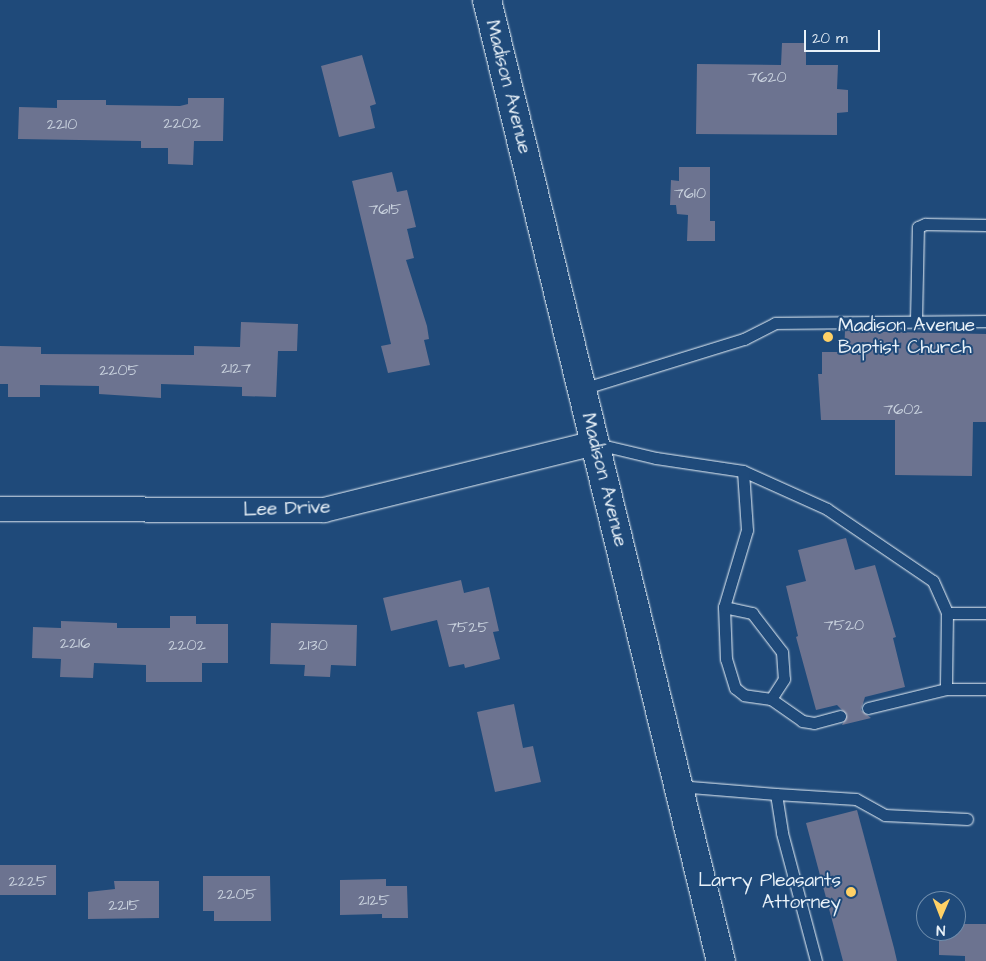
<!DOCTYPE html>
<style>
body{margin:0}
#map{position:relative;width:986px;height:961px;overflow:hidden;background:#1f4a7a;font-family:"Architects Daughter",sans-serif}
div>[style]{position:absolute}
.building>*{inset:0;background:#6c7390;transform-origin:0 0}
.roads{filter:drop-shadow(0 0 1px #e8f1f8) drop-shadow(0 0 1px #e8f1f8)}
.lane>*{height:11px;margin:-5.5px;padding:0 5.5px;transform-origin:5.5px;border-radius:5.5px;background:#1f4a7a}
.street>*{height:24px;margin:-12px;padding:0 12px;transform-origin:12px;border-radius:12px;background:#1f4a7a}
.secondary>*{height:28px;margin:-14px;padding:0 14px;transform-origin:14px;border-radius:14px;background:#1f4a7a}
.dots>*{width:14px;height:14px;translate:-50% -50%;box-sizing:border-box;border:2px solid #1f4a7a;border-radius:50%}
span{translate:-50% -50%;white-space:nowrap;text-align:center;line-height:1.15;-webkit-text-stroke:4px #1f4a7a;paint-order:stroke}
.number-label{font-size:16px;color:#c9d2de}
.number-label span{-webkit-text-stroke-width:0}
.street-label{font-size:19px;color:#e8f1f8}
.poi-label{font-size:19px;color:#e8f1f8}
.left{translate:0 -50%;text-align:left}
.right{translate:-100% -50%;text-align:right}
.north{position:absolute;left:916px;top:891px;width:50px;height:50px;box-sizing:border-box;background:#1f4a7a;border:1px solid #6f8dac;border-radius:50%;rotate:181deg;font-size:14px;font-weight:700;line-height:20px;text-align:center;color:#e8f1f8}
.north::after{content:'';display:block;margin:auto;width:18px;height:22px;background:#ffd166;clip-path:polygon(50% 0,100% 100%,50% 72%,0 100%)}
.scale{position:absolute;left:804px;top:30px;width:76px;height:22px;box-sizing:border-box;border:2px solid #e8f1f8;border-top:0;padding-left:6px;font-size:15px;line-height:18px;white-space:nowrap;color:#e8f1f8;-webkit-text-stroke:4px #1f4a7a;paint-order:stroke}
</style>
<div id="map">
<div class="building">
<div style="clip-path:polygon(782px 43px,806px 43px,806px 65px,838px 65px,837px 89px,848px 90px,848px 112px,837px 113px,837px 135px,696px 134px,697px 64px,781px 65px)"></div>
<div style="clip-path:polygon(362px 55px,376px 104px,370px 106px,375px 128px,339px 137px,321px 66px)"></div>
<div style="clip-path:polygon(188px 98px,224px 98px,223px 141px,194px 141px,193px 165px,168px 164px,168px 148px,141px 148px,141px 141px,18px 139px,19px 107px,57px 108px,57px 100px,106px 100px,106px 105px,180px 106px,188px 104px)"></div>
<div style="clip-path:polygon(679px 167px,710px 167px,710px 221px,715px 221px,715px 241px,687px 241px,688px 215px,677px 214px,676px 205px,670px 205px,671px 180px,679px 181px)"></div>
<div style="clip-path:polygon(392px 172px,397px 192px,407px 190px,416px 227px,407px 229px,414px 258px,406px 260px,427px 326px,429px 339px,424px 340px,430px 365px,388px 373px,381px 346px,391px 344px,352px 181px)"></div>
<div style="clip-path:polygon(241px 322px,298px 324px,297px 351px,278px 351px,276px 397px,242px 396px,242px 387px,161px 384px,161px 398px,99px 394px,99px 386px,40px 385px,40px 397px,8px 397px,8px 384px,0 384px,0 346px,41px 347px,41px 354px,194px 355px,194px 346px,240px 347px)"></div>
<div style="clip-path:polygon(845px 331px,986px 334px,986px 422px,973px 422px,972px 476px,895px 475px,895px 420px,821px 420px,818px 374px,822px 374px,822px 352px,844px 352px)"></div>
<div style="clip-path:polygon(846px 538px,855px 570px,875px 565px,896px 637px,893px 638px,905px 687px,865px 697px,861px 710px,871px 718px,842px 725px,847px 715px,837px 705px,816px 710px,796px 637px,798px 636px,786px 586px,806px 581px,798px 550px)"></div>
<div style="clip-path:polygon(461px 580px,464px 593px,489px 587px,499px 631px,493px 632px,500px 659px,465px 668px,464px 664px,449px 667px,437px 620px,391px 631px,383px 598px)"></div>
<div style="clip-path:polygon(170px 616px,196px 616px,196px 624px,228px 624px,228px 663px,202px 663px,202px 682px,146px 682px,146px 665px,94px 663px,93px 678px,60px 677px,61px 659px,32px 658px,33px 627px,61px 628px,61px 621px,117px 623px,117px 628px,170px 628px)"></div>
<div style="clip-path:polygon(271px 623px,357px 625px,356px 666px,331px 665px,330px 677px,304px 676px,305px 665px,270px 664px)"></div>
<div style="clip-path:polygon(514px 704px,523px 748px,533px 746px,541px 782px,495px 792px,477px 712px)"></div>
<div style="clip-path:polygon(857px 810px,894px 948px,897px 961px,843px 961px,806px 823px)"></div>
<div style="left:0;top:865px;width:56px;height:30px"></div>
<div style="clip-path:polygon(203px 876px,270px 876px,271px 921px,214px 921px,214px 911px,203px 911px)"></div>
<div style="clip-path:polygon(386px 879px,386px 886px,407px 886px,408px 918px,382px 918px,382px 914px,340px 915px,340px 880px)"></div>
<div style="clip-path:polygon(114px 881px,159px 881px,159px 918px,88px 919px,88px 892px,115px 889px)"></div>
<div style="clip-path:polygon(956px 924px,986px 924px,986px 961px,965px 961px,965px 956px,939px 955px,939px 931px,956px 931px)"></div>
</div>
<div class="roads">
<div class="lane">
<div style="left:916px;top:320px;width:93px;rotate:-88.8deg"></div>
<div style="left:918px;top:227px;width:8px;rotate:-23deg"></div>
<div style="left:925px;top:224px;width:61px;rotate:0.9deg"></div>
<div style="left:582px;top:389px;width:170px;rotate:-17.2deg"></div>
<div style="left:744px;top:339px;width:35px;rotate:-27deg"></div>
<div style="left:775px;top:323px;width:211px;rotate:-0.5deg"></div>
<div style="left:597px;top:444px;width:61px;rotate:13.3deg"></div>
<div style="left:656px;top:458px;width:88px;rotate:8.5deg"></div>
<div style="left:743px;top:471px;width:92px;rotate:24.3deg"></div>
<div style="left:827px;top:509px;width:128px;rotate:34.2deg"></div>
<div style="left:933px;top:581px;width:35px;rotate:66deg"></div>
<div style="left:947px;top:613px;width:76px;rotate:90.8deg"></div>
<div style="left:946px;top:689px;width:40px"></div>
<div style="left:724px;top:607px;width:29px;rotate:12deg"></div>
<div style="left:752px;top:613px;width:49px;rotate:52.4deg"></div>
<div style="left:782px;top:652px;width:27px;rotate:86deg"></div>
<div style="left:784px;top:679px;width:24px;rotate:123deg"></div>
<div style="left:771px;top:699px;width:27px;rotate:-172deg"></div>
<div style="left:744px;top:695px;width:11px;rotate:-142deg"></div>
<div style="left:735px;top:688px;width:30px;rotate:-107deg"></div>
<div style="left:726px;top:659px;width:52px;rotate:-92.2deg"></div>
<div style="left:724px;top:607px;width:80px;rotate:-73.4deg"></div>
<div style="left:747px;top:530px;width:59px;rotate:-93.9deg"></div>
<div style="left:947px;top:613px;width:39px"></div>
<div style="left:771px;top:699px;width:38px;rotate:35deg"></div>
<div style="left:802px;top:721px;width:12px;rotate:9deg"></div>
<div style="left:814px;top:723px;width:27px;rotate:-15deg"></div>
<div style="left:868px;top:708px;width:80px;rotate:-13.7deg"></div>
<div style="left:678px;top:786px;width:98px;rotate:4.7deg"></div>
<div style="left:776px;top:794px;width:39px;rotate:81deg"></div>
<div style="left:782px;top:833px;width:132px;rotate:75.1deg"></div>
<div style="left:776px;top:794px;width:80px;rotate:3.6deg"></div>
<div style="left:856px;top:799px;width:33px;rotate:29deg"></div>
<div style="left:885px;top:815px;width:82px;rotate:2.8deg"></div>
</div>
<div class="street">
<div style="left:0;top:509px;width:324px;rotate:0.2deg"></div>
<div style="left:324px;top:510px;width:279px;rotate:-13.9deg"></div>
</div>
<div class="secondary">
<div style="left:487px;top:0;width:989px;rotate:76.32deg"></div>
</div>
</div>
<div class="dots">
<div style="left:828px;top:337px;background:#ffd166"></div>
<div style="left:851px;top:892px;background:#ffd166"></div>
</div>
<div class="number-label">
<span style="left:767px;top:77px">7620</span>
<span style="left:182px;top:123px">2202</span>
<span style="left:62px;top:124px">2210</span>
<span style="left:690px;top:193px">7610</span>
<span style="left:385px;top:209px">7615</span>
<span style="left:236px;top:368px">2127</span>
<span style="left:119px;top:370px">2205</span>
<span style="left:903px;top:409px">7602</span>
<span style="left:844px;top:625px">7520</span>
<span style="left:468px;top:627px">7525</span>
<span style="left:75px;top:643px">2216</span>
<span style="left:187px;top:645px">2202</span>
<span style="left:313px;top:645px">2130</span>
<span style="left:28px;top:881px">2225</span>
<span style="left:237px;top:894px">2205</span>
<span style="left:374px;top:900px">2125</span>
<span style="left:124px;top:905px">2215</span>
</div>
<div class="street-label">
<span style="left:508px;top:87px;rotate:76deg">Madison Avenue</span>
<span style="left:604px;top:480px;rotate:76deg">Madison Avenue</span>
<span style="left:287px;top:509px;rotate:-2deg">Lee Drive</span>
</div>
<div class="poi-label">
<span class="left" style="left:838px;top:337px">Madison Avenue<br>Baptist Church</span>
<span class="right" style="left:841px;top:892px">Larry Pleasants<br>Attorney</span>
</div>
<div class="north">N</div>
<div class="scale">20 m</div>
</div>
